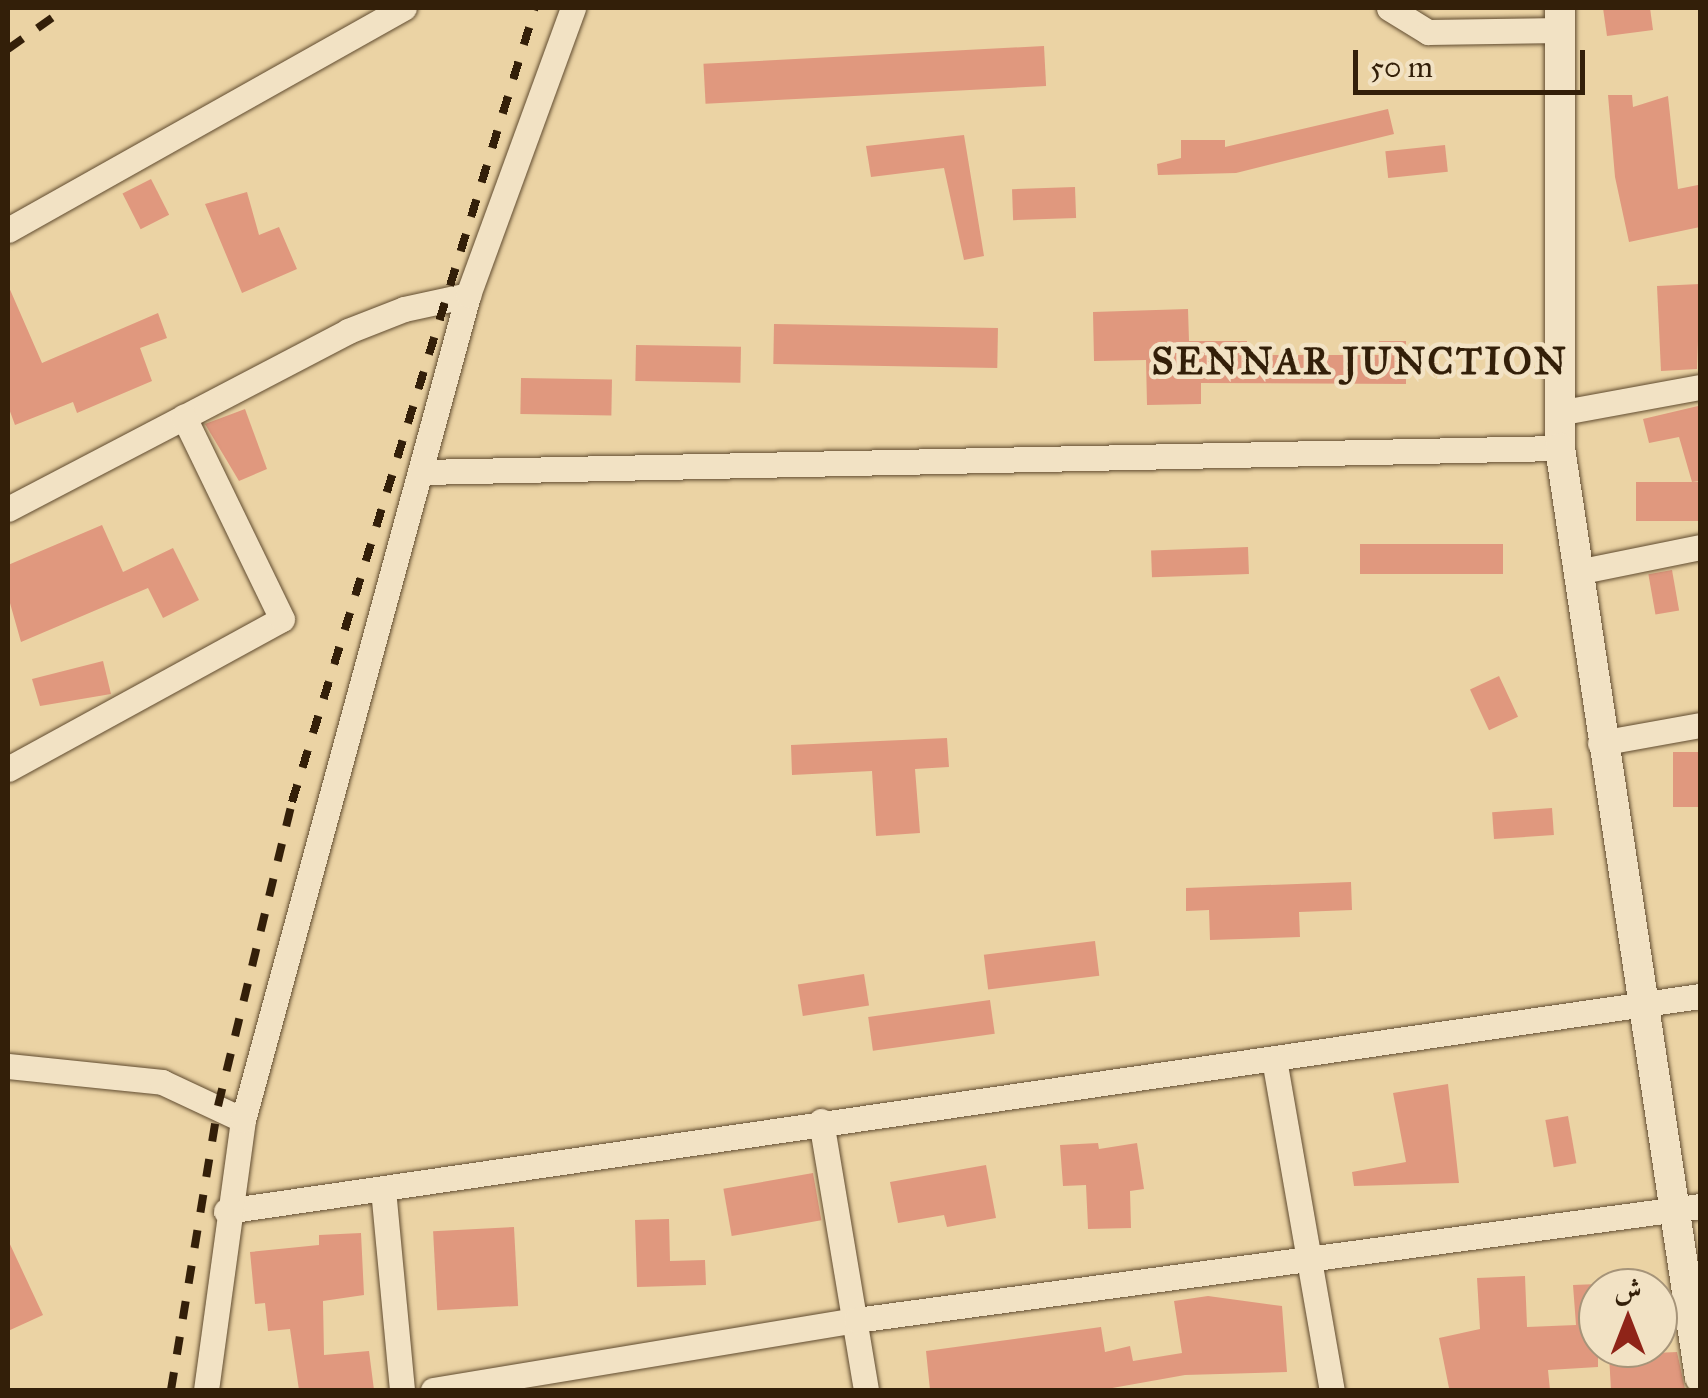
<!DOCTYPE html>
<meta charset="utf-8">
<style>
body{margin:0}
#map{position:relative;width:1708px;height:1398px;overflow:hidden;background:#ebd3a4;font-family:"IM FELL Great Primer",Amiri,serif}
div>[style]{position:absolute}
.building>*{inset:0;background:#e0987e;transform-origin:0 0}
.roads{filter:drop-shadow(0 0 2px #614c30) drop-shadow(0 0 2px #614c30)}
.minor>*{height:25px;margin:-12.5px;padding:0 12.5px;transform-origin:12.5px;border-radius:12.5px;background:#f2e2c4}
.tertiary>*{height:30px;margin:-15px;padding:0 15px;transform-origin:15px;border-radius:15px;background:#f2e2c4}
.rail>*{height:8px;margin-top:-4px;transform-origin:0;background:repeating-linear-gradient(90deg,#331f09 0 18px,transparent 0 36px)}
span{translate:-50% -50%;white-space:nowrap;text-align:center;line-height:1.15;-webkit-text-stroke:9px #f2e2c4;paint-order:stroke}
.district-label{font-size:38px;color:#331f09;font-weight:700;letter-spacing:2.5px}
.frame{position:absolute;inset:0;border:10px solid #331f09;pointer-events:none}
.north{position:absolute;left:1578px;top:1268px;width:100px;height:100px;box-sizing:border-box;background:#f2e2c4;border:2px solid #a69479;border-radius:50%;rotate:0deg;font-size:28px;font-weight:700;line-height:40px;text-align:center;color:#331f09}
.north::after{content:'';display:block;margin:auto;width:35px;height:45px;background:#8f2418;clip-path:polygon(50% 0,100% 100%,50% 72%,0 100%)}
.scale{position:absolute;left:1353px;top:50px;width:232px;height:45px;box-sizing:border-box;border:5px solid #331f09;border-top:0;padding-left:12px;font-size:30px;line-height:35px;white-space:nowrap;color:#331f09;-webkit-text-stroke:8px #f2e2c4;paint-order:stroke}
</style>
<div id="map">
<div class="building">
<div style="clip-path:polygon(1603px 8px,1650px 8px,1653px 30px,1607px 36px)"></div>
<div style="left:1044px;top:46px;width:40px;height:341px;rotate:87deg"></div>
<div style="clip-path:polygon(1608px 95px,1632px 95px,1633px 107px,1668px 96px,1678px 189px,1698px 185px,1700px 227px,1629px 242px,1615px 177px)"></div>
<div style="clip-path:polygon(1388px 109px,1394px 134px,1236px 173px,1158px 175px,1157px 164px,1181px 158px,1181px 140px,1225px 140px,1225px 147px)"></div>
<div style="clip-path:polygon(964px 135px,984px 256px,964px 260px,944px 168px,871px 177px,866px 146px)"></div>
<div style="left:1445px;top:145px;width:27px;height:60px;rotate:84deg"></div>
<div style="left:151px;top:179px;width:40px;height:32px;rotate:63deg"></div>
<div style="left:1075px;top:187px;width:31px;height:63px;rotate:88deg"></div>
<div style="clip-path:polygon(247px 192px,259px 235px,279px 227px,297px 269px,242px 293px,205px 204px)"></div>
<div style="clip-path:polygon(1700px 284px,1697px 369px,1661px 371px,1657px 286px)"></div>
<div style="clip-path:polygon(8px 285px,42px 363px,158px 313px,167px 338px,140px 348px,152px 381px,77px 413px,73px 402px,15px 425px,8px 406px)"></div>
<div style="clip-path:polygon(1188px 309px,1189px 341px,1247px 341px,1247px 355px,1379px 355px,1379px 341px,1406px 341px,1406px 384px,1201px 383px,1201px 404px,1147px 405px,1146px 360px,1094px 361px,1093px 312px)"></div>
<div style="left:774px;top:324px;width:224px;height:40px;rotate:1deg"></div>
<div style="left:636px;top:345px;width:105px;height:36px;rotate:1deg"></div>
<div style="left:521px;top:378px;width:91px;height:36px;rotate:1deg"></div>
<div style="clip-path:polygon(1698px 406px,1700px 481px,1692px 482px,1679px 437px,1649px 443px,1643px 419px)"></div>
<div style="clip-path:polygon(245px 409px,267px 469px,239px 481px,205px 424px)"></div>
<div style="left:1700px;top:482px;width:39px;height:64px;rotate:90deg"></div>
<div style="clip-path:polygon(102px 525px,123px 572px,173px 548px,199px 600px,163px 618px,148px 588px,21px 642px,8px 596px,8px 565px)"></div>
<div style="left:1360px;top:544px;width:143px;height:30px"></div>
<div style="left:1248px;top:547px;width:27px;height:97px;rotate:88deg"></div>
<div style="left:1672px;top:570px;width:41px;height:24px;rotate:80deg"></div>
<div style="clip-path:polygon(103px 661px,111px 694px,40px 706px,32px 679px)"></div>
<div style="left:1499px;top:676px;width:45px;height:32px;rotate:65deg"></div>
<div style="clip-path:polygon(947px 738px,949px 767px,915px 769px,920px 833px,876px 836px,872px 771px,792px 775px,791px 745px)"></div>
<div style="left:1700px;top:752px;width:55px;height:27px;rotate:90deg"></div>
<div style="left:1552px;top:808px;width:27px;height:60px;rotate:86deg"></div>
<div style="clip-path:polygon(1351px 882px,1352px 910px,1299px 912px,1300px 937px,1210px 940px,1209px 910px,1186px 911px,1186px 888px)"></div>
<div style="left:1095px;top:941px;width:35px;height:112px;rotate:83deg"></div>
<div style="left:864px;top:974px;width:32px;height:67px;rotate:81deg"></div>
<div style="left:990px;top:1000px;width:34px;height:123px;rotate:82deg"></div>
<div style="clip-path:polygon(1448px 1084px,1459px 1183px,1354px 1186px,1352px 1172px,1406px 1162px,1393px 1093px)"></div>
<div style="left:1568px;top:1116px;width:48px;height:23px;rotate:80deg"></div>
<div style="clip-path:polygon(1098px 1143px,1099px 1149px,1137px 1143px,1144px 1189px,1130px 1191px,1131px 1228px,1088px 1229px,1086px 1185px,1063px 1186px,1060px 1145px)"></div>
<div style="clip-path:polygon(986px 1165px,996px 1218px,947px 1227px,944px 1215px,898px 1223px,890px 1182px)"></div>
<div style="left:813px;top:1173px;width:48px;height:91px;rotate:80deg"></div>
<div style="clip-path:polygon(669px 1219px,670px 1261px,705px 1260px,706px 1285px,637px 1287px,635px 1220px)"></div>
<div style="left:514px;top:1227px;width:79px;height:81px;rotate:87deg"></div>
<div style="clip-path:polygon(361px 1233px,364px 1295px,323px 1301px,324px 1355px,369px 1351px,374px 1390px,299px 1390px,290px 1329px,268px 1331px,265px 1303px,255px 1304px,250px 1252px,319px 1245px,319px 1235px)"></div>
<div style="clip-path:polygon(8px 1240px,43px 1315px,8px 1331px)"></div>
<div style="clip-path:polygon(1525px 1276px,1527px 1327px,1576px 1325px,1573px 1285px,1598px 1284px,1598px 1367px,1548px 1370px,1550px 1390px,1449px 1388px,1439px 1338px,1480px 1329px,1477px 1278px)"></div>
<div style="clip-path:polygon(1208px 1296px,1282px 1306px,1287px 1372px,1185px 1375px,1101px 1390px,930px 1390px,926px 1351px,1101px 1327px,1105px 1352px,1130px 1346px,1133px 1361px,1182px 1353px,1174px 1301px)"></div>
<div style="clip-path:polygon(1677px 1352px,1685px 1389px,1611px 1390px,1609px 1355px)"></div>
</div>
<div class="roads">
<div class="minor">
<div style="left:1389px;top:8px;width:46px;rotate:31.6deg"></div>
<div style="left:1428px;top:32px;width:133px;rotate:-0.9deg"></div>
<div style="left:8px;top:230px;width:454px;rotate:-29.3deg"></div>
<div style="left:1558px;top:413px;width:144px;rotate:-10.4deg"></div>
<div style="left:422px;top:472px;width:1138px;rotate:-1.21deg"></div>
<div style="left:8px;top:509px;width:384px;rotate:-27.6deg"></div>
<div style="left:348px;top:331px;width:60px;rotate:-21.4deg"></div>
<div style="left:404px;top:309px;width:66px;rotate:-12.3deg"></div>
<div style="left:1577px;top:572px;width:126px;rotate:-11.5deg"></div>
<div style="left:1600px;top:743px;width:102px;rotate:-10.2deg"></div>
<div style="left:8px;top:769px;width:312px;rotate:-28.7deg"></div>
<div style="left:282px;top:619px;width:225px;rotate:-115.9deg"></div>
<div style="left:1274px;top:1059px;width:336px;rotate:80.1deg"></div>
<div style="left:8px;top:1066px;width:155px;rotate:5.9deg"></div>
<div style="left:162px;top:1082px;width:89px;rotate:25.1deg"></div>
<div style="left:821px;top:1121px;width:273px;rotate:80.5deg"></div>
<div style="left:383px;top:1189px;width:202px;rotate:84.6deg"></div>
<div style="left:226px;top:1211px;width:1490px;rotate:-8.3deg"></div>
<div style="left:206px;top:1390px;width:273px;rotate:-82.2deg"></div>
<div style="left:243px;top:1120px;width:855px;rotate:-74.74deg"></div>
<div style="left:468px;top:295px;width:306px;rotate:-69.9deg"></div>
<div style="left:433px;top:1390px;width:429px;rotate:-9.4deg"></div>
<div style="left:856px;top:1320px;width:852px;rotate:-7.69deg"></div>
</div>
<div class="tertiary">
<div style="left:1560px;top:8px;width:440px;rotate:90deg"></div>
<div style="left:1560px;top:448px;width:940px;rotate:81.44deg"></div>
</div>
</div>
<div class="rail">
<div style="left:8px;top:49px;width:71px;rotate:-35.3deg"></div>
<div style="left:171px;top:1390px;width:288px;rotate:-80.6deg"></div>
<div style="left:218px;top:1106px;width:313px;rotate:-76.3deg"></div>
<div style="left:292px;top:802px;width:830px;rotate:-72.98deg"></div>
</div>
<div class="district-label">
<span style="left:1360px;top:362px">SENNAR JUNCTION</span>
</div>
<div class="frame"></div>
<div class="north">ش</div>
<div class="scale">50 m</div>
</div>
